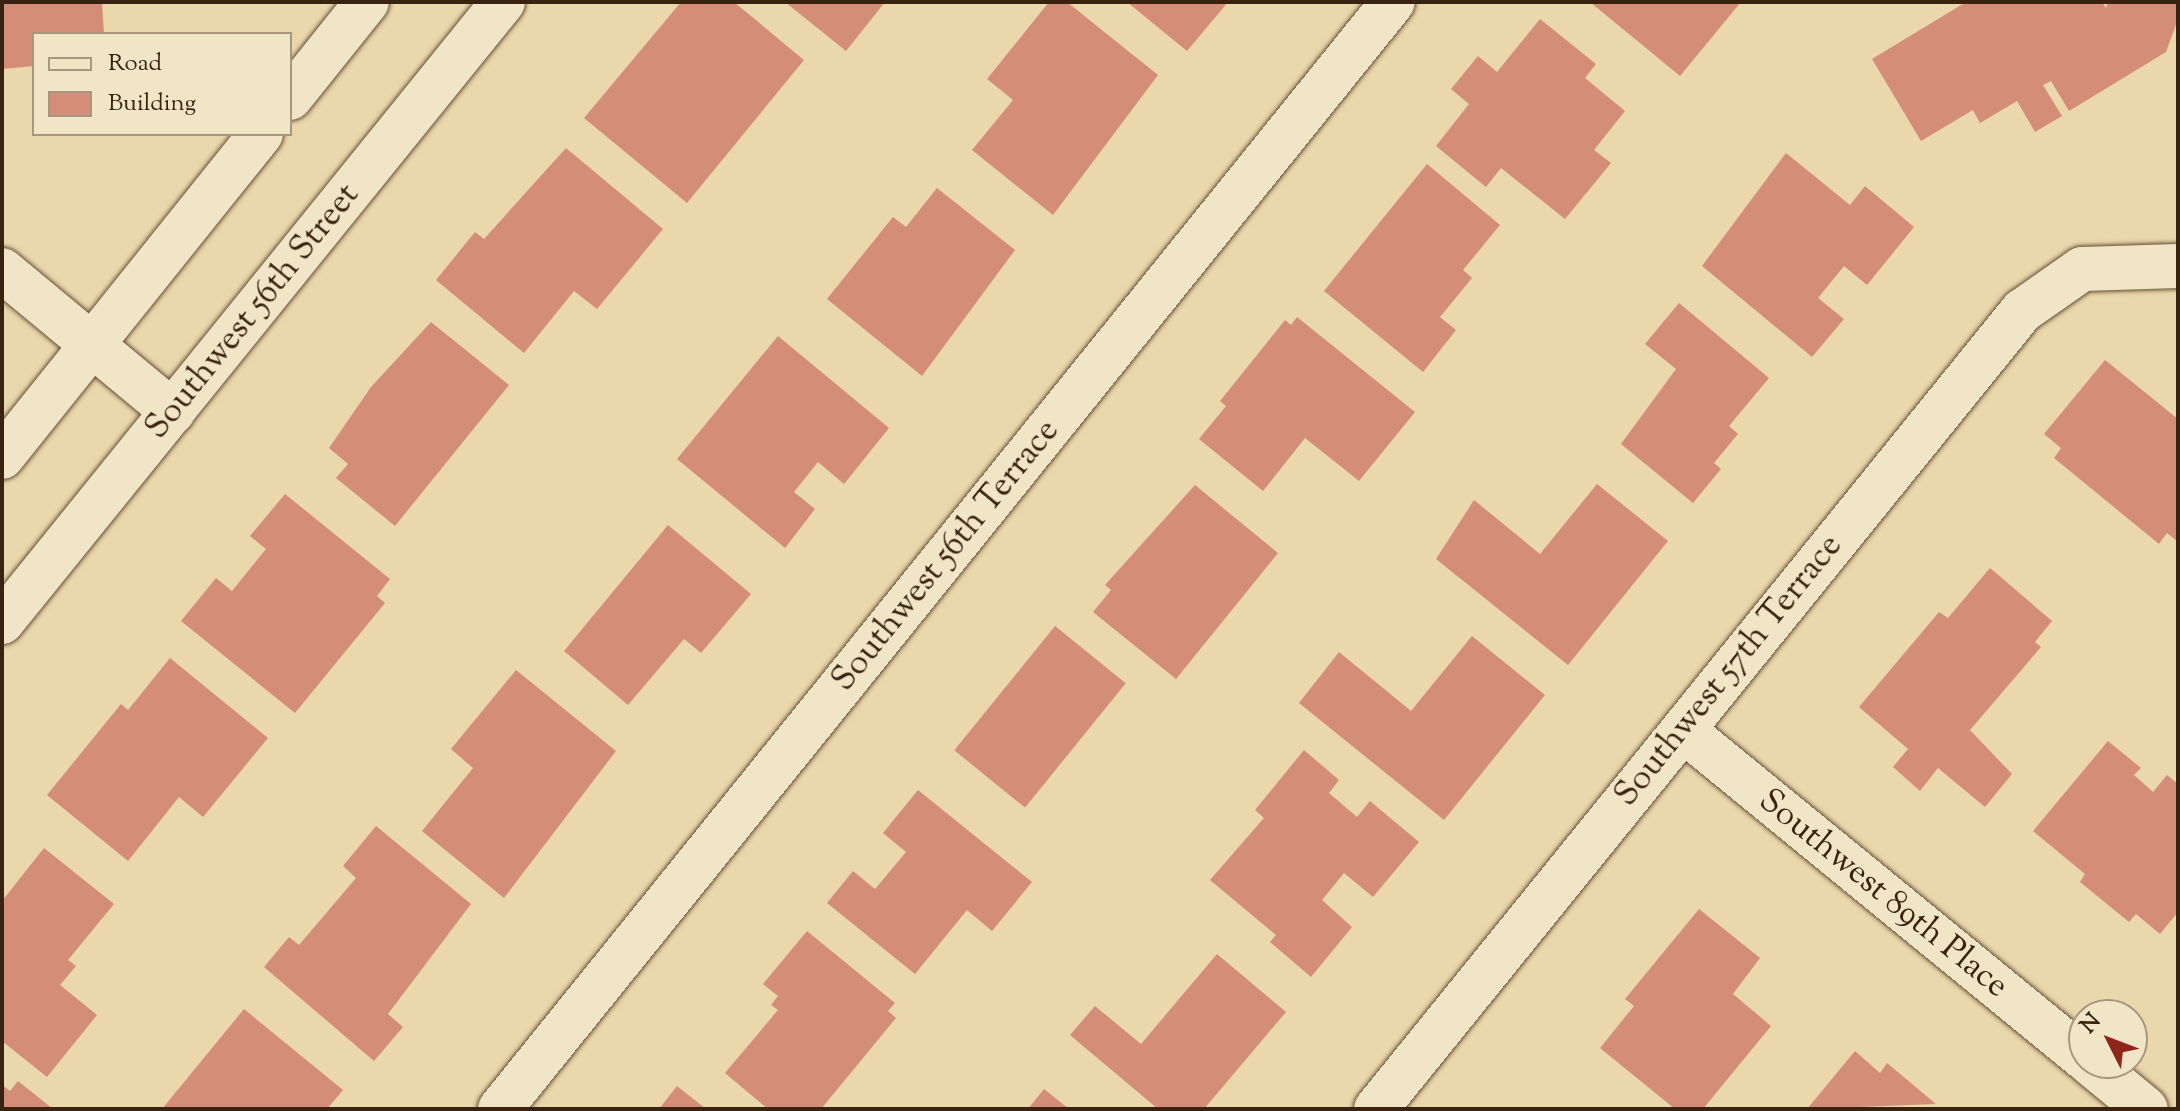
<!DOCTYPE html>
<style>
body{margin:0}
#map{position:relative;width:2180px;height:1111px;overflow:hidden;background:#ead7ab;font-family:"Sorts Mill Goudy",serif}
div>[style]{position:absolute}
.building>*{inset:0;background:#d48d79;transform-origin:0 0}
.roads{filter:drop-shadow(0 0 2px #664f37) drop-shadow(0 0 2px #664f37)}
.street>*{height:44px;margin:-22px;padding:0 22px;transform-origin:22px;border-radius:22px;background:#f1e5c8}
.secondary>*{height:44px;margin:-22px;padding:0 22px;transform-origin:22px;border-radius:22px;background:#f1e5c8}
span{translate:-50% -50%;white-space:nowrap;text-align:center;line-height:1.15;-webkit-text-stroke:7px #f1e5c8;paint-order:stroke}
.street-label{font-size:34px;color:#3a2210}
.frame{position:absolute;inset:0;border:4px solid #3a2210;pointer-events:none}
.legend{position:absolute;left:32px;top:32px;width:260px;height:104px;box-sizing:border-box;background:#f1e5c8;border:2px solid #a8977e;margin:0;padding:10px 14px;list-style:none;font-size:24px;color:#3a2210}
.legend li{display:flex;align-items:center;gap:16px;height:40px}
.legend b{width:40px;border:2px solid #a8977e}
.north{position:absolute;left:2068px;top:999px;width:80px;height:80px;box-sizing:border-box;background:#f1e5c8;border:2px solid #a8977e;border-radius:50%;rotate:312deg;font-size:22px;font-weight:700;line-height:32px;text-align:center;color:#3a2210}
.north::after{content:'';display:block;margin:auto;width:28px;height:36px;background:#8f2418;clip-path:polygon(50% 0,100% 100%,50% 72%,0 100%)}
</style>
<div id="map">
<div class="building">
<div style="clip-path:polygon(2px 2px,102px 2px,104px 34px,34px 34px,34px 66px,2px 69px)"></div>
<div style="clip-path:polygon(681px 2px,734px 2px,804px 60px,687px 203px,584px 118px)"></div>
<div style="clip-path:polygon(785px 2px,885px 2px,846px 51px)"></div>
<div style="clip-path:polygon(1049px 2px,1067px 2px,1158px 75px,1053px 215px,972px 150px,1013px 100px,987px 79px)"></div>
<div style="clip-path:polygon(1127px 2px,1228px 2px,1187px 51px)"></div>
<div style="clip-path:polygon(1590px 2px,1741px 2px,1680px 76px)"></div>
<div style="clip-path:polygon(1966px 2px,2102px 2px,2106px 8px,2108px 2px,2178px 2px,2178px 19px,2166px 52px,2069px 111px,2051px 81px,2043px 85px,2062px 116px,2035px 132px,2017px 101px,1980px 123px,1973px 110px,1921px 141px,1872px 59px)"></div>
<div style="clip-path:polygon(1540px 19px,1596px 64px,1585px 78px,1625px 111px,1594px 150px,1611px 163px,1565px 219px,1501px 168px,1486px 187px,1436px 146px,1469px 104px,1451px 89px,1478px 56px,1497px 72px)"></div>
<div style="clip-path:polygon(566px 148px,663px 229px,597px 309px,574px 291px,524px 353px,436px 280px,475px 232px,484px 239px)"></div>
<div style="clip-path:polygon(1786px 153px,1850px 205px,1865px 186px,1914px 227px,1867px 285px,1844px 266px,1818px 298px,1844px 319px,1812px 357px,1702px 266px)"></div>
<div style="clip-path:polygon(1427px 164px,1500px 225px,1463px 270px,1472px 278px,1440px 317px,1456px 330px,1423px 372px,1324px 291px)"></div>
<div style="clip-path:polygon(937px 188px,1015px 250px,922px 376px,827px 299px,893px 217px,906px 227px)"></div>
<div style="clip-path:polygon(1679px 303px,1769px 378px,1729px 426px,1738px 434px,1714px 463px,1721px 469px,1693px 503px,1621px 444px,1676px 369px,1645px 344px)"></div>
<div style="clip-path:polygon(1297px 317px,1415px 412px,1359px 481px,1305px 438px,1263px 491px,1199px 439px,1226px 406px,1220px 401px,1285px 320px,1291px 325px)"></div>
<div style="clip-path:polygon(431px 322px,509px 385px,395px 526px,336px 478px,348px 464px,329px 448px,371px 387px)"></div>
<div style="clip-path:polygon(778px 336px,889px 428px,844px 484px,818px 462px,794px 492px,815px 509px,785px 548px,677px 459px)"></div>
<div style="clip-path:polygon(2105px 360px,2178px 419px,2178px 542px,2167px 533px,2159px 544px,2054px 458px,2061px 448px,2044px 434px)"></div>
<div style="clip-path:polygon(1597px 484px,1668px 541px,1568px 665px,1436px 559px,1474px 500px,1540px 554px)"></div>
<div style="clip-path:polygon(1195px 485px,1278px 553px,1176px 679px,1093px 612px,1111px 590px,1105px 585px)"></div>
<div style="clip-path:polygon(285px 494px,390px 579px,377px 596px,385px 603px,295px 713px,181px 621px,216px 578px,232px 591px,266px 549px,250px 536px)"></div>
<div style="clip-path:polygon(668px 525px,751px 594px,701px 653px,684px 639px,628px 705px,564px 651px)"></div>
<div style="clip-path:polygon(1990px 568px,2052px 621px,2035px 642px,2041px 647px,1970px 730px,2012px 774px,1985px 807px,1938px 768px,1920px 791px,1893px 767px,1908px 749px,1859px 707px,1939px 612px,1948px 618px)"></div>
<div style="left:1055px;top:626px;width:91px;height:160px;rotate:39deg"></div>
<div style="clip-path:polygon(1472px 636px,1545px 695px,1444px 820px,1299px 703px,1339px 652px,1411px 711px)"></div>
<div style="clip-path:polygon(170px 658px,268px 738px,203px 817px,179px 797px,128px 861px,47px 795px,121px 704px,128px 710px)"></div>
<div style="clip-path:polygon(516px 670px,616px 751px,504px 898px,422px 831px,473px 768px,451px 749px)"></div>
<div style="clip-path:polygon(2108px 741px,2141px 768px,2134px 775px,2153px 792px,2167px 775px,2178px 784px,2178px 912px,2160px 934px,2136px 914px,2129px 922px,2080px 882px,2085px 874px,2033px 831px)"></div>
<div style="clip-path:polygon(1304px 750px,1339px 780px,1329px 793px,1357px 817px,1370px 801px,1419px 842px,1373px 897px,1344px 873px,1322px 900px,1352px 927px,1311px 977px,1270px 942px,1276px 935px,1210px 880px,1264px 818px,1255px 810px)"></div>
<div style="clip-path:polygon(918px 790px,1032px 882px,992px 931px,967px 910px,915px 974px,827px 903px,853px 871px,875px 889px,906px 852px,883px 833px)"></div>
<div style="clip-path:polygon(376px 826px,471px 904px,388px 1014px,403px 1027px,374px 1061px,264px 967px,289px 937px,299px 945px,356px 878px,343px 866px)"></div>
<div style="clip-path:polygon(44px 848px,114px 904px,68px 960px,76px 966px,60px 985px,97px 1015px,47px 1077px,2px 1041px,2px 901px)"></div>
<div style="clip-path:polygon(1699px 909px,1760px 958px,1733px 994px,1771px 1026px,1703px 1109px,1675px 1109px,1600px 1048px,1634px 1006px,1625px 999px)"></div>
<div style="clip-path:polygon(807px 931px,895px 1003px,888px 1011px,896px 1018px,821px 1109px,768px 1109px,725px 1073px,778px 1010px,771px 1005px,778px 996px,763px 984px)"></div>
<div style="clip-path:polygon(1217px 954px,1286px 1012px,1204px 1109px,1158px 1109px,1070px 1035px,1095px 1006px,1141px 1044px)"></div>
<div style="clip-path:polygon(244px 1009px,343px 1090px,327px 1109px,162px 1109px)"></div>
<div style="clip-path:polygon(1855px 1051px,1880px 1073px,1887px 1063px,1936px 1104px,1807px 1109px)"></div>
<div style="clip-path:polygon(18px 1081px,53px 1109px,2px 1109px,2px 1085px,10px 1091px)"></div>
<div style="clip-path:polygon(677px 1086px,706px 1109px,659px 1109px)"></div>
<div style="clip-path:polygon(1044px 1089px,1069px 1109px,1028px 1109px)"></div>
</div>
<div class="roads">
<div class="street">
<div style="left:2px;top:270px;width:222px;rotate:39.7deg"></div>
<div style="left:1683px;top:730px;width:518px;rotate:39.28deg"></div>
<div style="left:2090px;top:1063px;width:72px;rotate:39.4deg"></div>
<div style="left:500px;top:1109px;width:1422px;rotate:-51.11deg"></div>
<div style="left:1376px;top:1109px;width:1027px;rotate:-51.01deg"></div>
<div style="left:2022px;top:311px;width:73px;rotate:-35deg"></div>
<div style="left:2082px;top:269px;width:96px;rotate:-1.8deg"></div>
</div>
<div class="secondary">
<div style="left:290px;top:98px;width:123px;rotate:-51.3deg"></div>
<div style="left:2px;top:457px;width:414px;rotate:-51.3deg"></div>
<div style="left:2px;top:622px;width:797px;rotate:-51.06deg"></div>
</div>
</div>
<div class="street-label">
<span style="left:253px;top:312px;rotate:-51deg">Southwest 56th Street</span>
<span style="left:946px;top:556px;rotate:-51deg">Southwest 56th Terrace</span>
<span style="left:1729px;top:671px;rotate:-51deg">Southwest 57th Terrace</span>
<span style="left:1883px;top:894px;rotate:39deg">Southwest 89th Place</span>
</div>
<div class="frame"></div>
<ul class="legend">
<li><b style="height:10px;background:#f1e5c8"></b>Road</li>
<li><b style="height:22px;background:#d48d79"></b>Building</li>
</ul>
<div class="north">N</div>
</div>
